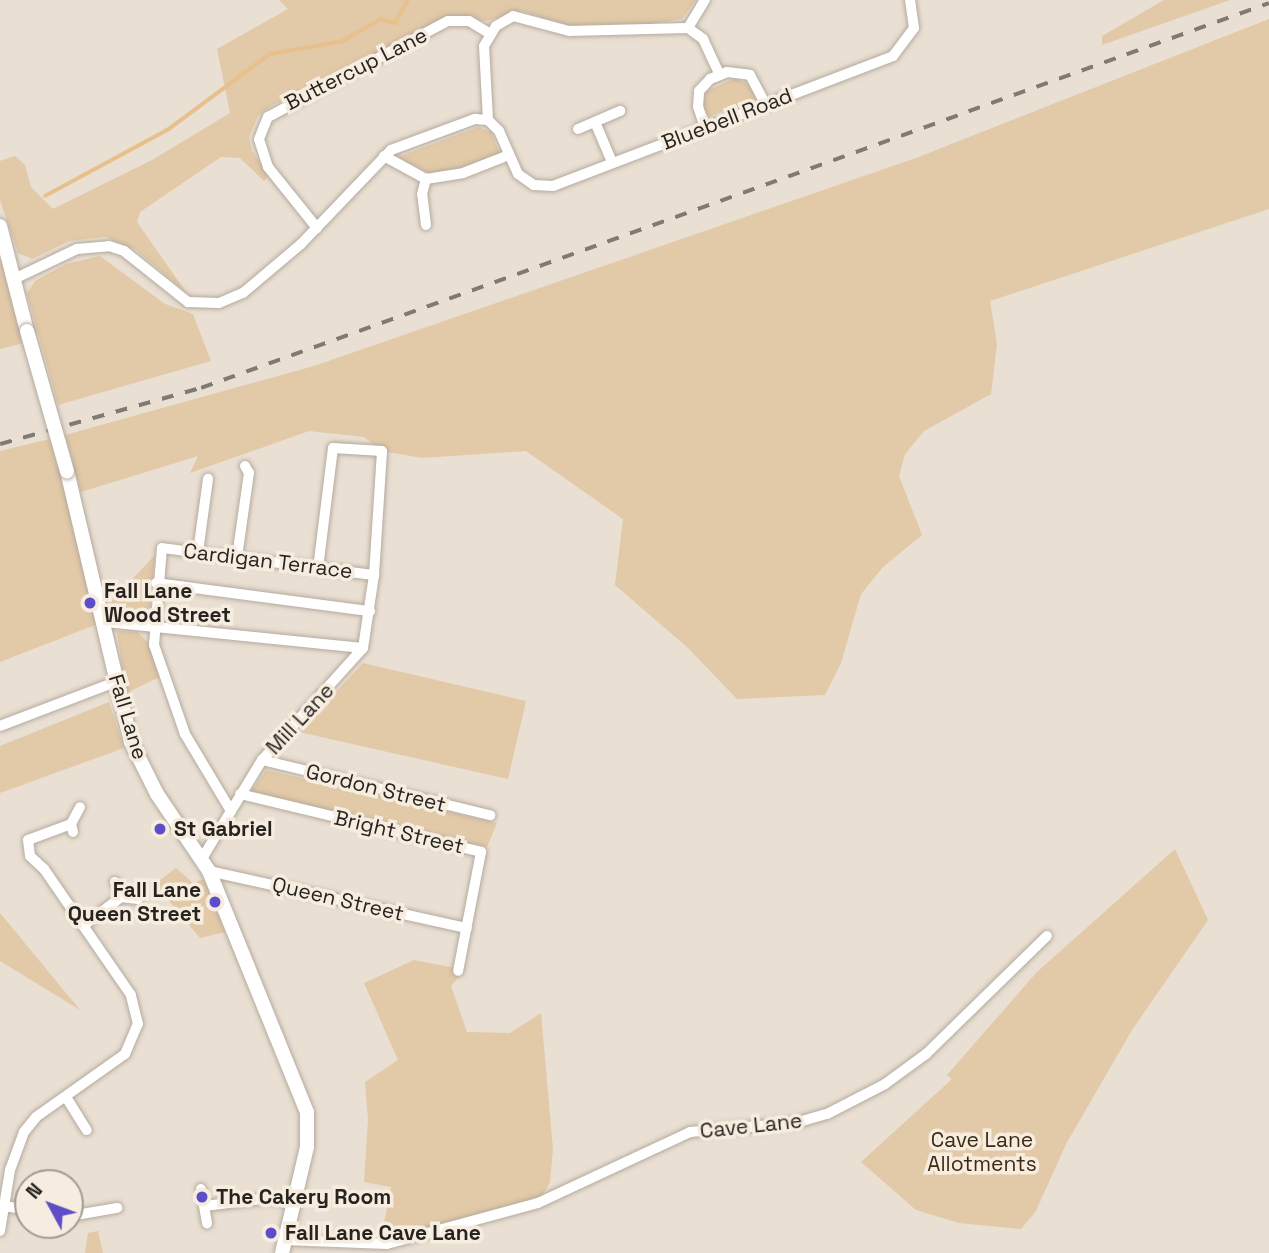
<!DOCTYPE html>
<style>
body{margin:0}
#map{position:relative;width:1269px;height:1253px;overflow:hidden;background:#e9dfd2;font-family:"Space Grotesk",sans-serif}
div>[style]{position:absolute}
.green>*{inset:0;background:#e2c9a7}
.stream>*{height:3.5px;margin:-1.75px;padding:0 1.75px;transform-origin:1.75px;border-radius:1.75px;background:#e8c08b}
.roads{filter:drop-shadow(0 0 2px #b4aa9e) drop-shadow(0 0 2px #b4aa9e)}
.street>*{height:10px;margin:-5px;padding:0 5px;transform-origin:5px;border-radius:5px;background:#fff}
.secondary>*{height:14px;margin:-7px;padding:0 7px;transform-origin:7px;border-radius:7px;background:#fff}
.rail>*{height:3.5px;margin-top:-1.75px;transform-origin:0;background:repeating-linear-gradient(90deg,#817a71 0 12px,transparent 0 24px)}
.bridges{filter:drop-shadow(0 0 2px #b4aa9e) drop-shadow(0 0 2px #b4aa9e)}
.secondary-bridge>*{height:14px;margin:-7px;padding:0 7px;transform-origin:7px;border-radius:7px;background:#fff}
.dots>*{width:19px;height:19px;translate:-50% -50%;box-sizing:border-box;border:4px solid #f6ecdf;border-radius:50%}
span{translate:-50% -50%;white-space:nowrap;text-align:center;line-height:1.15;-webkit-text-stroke:7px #f6ecdf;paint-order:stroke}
.street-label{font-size:21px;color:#27231e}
.poi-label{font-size:21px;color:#27231e;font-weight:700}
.left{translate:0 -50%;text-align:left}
.right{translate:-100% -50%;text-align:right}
.park-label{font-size:21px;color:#3b2a12}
.north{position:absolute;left:14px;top:1169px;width:70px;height:70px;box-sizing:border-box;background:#f6ecdf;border:2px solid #a39c92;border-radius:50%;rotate:311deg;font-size:19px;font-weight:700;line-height:28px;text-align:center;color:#27231e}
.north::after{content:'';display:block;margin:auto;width:24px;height:32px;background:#5e4dc6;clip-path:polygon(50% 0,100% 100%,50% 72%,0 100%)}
</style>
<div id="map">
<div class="green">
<div style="clip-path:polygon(279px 0,696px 0,682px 19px,650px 24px,566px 25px,522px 11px,486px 21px,447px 16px,271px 106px,258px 116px,249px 137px,252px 151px,269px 175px,264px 181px,240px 158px,221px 157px,140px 212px,137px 222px,186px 292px,136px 250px,105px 237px,69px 241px,32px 259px,18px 253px,0 200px,0 161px,15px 156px,25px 165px,31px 187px,53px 209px,152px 160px,230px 113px,217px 49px,288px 9px)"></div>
<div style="clip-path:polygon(1164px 0,1230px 0,1102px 45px,1102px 36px)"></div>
<div style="clip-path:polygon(1269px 19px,1269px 209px,990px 301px,997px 344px,991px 394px,924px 431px,905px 454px,899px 476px,922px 535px,883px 567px,861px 594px,841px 663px,825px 695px,737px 699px,687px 647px,615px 585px,623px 519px,526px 451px,422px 458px,382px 451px,364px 437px,309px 431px,190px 473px,198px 456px,81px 492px,65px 435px,314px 366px,916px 158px)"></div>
<div style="clip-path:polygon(736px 78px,749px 85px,756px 98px,708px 117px,703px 103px,706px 91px)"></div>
<div style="clip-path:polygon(478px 127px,491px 132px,500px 154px,458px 171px,433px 175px,398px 157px)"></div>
<div style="clip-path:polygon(100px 256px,165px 304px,193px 314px,211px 361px,58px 405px,27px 293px,35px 281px,66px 264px)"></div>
<div style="clip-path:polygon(0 258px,23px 343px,0 349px)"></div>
<div style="clip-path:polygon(50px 439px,100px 623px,0 662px,0 451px)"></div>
<div style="clip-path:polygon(155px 555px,149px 614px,114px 611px,110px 603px)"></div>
<div style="clip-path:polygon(117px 631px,137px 632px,150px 644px,162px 676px,126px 693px)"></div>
<div style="clip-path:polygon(363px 663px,526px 701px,508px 779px,299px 732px)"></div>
<div style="clip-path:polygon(109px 702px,124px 748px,0 793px,0 746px)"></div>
<div style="clip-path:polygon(266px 770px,497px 823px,487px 847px,254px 795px,252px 790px)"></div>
<div style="clip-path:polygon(1175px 849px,1208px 920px,1132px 1030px,1066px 1144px,1036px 1211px,1021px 1229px,959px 1223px,916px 1210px,861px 1162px,952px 1079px,947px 1075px,1037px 972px)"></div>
<div style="clip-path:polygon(176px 868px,193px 883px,204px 879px,225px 932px,200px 938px,155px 884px)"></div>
<div style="clip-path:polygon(0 913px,80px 1010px,0 961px)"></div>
<div style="clip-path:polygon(414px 960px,465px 970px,451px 986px,467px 1032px,510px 1033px,541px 1013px,553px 1149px,550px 1182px,538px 1203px,387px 1244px,382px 1234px,391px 1187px,364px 1182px,368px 1120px,365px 1082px,398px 1060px,364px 983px)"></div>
<div style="clip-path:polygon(98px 1231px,103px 1253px,85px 1253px,88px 1233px)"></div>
</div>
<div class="stream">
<div style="left:45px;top:196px;width:141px;rotate:-28.4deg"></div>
<div style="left:169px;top:129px;width:126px;rotate:-36.6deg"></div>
<div style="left:270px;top:54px;width:74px;rotate:-10.1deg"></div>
<div style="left:343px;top:41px;width:44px;rotate:-30.1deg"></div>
<div style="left:381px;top:19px;width:15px;rotate:16deg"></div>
<div style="left:395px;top:23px;width:26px;rotate:-61deg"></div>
</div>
<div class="roads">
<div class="street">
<div style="left:688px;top:28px;width:33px;rotate:-59deg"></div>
<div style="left:488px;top:120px;width:74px;rotate:-93.1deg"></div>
<div style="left:484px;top:46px;width:23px;rotate:-59deg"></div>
<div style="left:496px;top:26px;width:20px;rotate:-30deg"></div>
<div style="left:513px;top:16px;width:58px;rotate:15deg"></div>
<div style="left:569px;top:31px;width:119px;rotate:-1.4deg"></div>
<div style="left:688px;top:28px;width:19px;rotate:36deg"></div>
<div style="left:703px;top:39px;width:40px;rotate:65deg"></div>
<div style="left:595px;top:122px;width:43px;rotate:67deg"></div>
<div style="left:705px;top:128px;width:22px;rotate:-108deg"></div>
<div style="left:698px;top:107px;width:16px;rotate:-86deg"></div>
<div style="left:699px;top:91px;width:16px;rotate:-47deg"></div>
<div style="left:710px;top:79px;width:18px;rotate:-22deg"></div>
<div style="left:727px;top:72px;width:23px;rotate:7deg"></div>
<div style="left:750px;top:75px;width:34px;rotate:62deg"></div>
<div style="left:578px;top:129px;width:46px;rotate:-23.2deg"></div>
<div style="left:384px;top:156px;width:48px;rotate:28.7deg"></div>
<div style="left:426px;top:179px;width:37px;rotate:-9deg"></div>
<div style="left:463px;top:173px;width:49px;rotate:-21.4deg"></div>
<div style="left:426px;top:225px;width:31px;rotate:-97deg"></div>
<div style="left:422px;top:194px;width:16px;rotate:-75deg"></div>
<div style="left:317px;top:228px;width:78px;rotate:-128.8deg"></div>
<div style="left:268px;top:167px;width:29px;rotate:-108deg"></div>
<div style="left:259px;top:139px;width:24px;rotate:-68deg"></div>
<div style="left:268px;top:117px;width:204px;rotate:-28.1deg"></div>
<div style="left:448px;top:21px;width:21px"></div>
<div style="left:469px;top:21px;width:23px;rotate:31deg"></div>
<div style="left:14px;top:279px;width:70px;rotate:-25.5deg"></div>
<div style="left:77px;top:249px;width:32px;rotate:-5deg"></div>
<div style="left:109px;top:246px;width:16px;rotate:18deg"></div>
<div style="left:124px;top:251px;width:82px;rotate:38.6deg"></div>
<div style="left:188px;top:302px;width:31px;rotate:2deg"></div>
<div style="left:219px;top:303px;width:26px;rotate:-23deg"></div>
<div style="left:243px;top:293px;width:76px;rotate:-40.2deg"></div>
<div style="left:301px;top:244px;width:130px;rotate:-46.2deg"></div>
<div style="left:391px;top:150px;width:90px;rotate:-20.3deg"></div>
<div style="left:475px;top:119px;width:13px;rotate:4deg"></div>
<div style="left:488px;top:120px;width:16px;rotate:45deg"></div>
<div style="left:499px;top:131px;width:47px;rotate:66.2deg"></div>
<div style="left:518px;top:174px;width:19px;rotate:35deg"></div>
<div style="left:534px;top:185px;width:19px;rotate:3deg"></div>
<div style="left:553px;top:186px;width:364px;rotate:-20.9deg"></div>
<div style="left:893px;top:56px;width:35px;rotate:-53deg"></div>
<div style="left:914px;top:28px;width:28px;rotate:-98deg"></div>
<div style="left:198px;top:552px;width:74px;rotate:-82.2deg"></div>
<div style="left:237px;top:557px;width:85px;rotate:-81.9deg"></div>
<div style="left:249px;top:473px;width:8px;rotate:-120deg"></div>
<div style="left:156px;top:583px;width:216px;rotate:7.5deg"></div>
<div style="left:106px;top:622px;width:258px;rotate:5.8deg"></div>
<div style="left:0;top:726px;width:123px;rotate:-20.9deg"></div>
<div style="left:262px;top:760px;width:235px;rotate:13.6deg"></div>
<div style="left:240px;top:794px;width:248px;rotate:13.5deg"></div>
<div style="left:481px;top:852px;width:121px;rotate:100.9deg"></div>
<div style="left:231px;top:811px;width:90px;rotate:-120.9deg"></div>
<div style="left:185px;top:734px;width:94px;rotate:-109.2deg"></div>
<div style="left:154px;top:645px;width:97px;rotate:-85.3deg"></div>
<div style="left:162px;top:548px;width:214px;rotate:7.3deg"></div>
<div style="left:73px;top:832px;width:8px;rotate:-104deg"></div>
<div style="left:71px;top:824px;width:19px;rotate:-62deg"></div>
<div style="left:203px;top:857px;width:114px;rotate:-58.7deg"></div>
<div style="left:262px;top:760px;width:151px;rotate:-48deg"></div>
<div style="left:363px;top:648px;width:74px;rotate:-81.4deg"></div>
<div style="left:374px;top:575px;width:124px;rotate:-86.3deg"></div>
<div style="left:382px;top:451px;width:49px;rotate:-176.5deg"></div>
<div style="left:333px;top:448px;width:121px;rotate:97.1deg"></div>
<div style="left:209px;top:871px;width:264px;rotate:12.5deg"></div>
<div style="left:115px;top:882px;width:16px;rotate:68deg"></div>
<div style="left:83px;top:926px;width:48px;rotate:-37.3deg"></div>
<div style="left:121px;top:897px;width:17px;rotate:7deg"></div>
<div style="left:66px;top:1097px;width:39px;rotate:58deg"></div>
<div style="left:201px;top:1189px;width:35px;rotate:80deg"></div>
<div style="left:4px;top:1206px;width:24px;rotate:9deg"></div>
<div style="left:204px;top:1206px;width:66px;rotate:-6.9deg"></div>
<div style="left:270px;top:1198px;width:24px;rotate:15deg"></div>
<div style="left:70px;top:1216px;width:48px;rotate:-9.7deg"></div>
<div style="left:0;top:1231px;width:62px;rotate:-80.7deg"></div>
<div style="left:10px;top:1170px;width:40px;rotate:-69.8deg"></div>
<div style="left:24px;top:1132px;width:19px;rotate:-51deg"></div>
<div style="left:36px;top:1117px;width:109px;rotate:-35.3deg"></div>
<div style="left:125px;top:1054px;width:33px;rotate:-67deg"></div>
<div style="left:138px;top:1024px;width:30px;rotate:-104deg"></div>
<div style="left:131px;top:995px;width:153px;rotate:-124.6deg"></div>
<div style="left:44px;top:869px;width:19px;rotate:-137deg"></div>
<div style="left:30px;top:856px;width:16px;rotate:-97deg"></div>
<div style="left:28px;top:840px;width:46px;rotate:-20.4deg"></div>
<div style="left:285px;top:1240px;width:102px;rotate:2.2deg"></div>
<div style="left:387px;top:1244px;width:156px;rotate:-15.2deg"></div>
<div style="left:538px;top:1203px;width:168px;rotate:-25deg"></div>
<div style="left:690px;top:1132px;width:105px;rotate:-4.9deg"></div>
<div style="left:795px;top:1123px;width:33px;rotate:-16deg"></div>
<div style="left:827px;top:1114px;width:65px;rotate:-27.3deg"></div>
<div style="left:885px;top:1084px;width:51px;rotate:-36.2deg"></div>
<div style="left:926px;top:1054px;width:169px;rotate:-44.3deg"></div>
</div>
<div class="secondary">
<div style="left:0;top:226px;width:108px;rotate:75.6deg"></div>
<div style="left:67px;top:471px;width:278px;rotate:76.7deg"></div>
<div style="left:131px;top:742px;width:58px;rotate:63.4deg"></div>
<div style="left:157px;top:794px;width:93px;rotate:56deg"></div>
<div style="left:209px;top:871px;width:260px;rotate:67.9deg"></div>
<div style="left:307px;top:1112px;width:35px;rotate:90deg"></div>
<div style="left:307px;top:1147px;width:109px;rotate:103.3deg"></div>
</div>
</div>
<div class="rail">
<div style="left:0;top:444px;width:209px;rotate:-15.6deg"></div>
<div style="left:201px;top:388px;width:1135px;rotate:-19.82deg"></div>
</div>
<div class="bridges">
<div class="secondary-bridge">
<div style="left:27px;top:331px;width:146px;rotate:74.1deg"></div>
</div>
</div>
<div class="dots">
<div style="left:90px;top:603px;background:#5e4dc6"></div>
<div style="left:160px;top:829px;background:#5e4dc6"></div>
<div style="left:215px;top:902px;background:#5e4dc6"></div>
<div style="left:202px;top:1197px;background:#5e4dc6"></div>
<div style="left:271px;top:1233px;background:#5e4dc6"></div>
</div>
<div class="street-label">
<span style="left:356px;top:69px;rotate:-27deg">Buttercup Lane</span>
<span style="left:727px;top:119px;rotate:-21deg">Bluebell Road</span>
<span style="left:268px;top:561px;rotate:7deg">Cardigan Terrace</span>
<span style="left:128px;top:717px;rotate:73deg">Fall Lane</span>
<span style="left:300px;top:719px;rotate:-47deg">Mill Lane</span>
<span style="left:376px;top:788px;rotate:14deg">Gordon Street</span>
<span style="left:399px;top:832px;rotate:13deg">Bright Street</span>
<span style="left:338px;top:899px;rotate:13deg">Queen Street</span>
<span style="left:751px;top:1126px;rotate:-6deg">Cave Lane</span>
</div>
<div class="poi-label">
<span class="left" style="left:104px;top:603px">Fall Lane<br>Wood Street</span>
<span class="left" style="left:174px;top:829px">St Gabriel</span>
<span class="right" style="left:201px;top:902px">Fall Lane<br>Queen Street</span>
<span class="left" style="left:216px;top:1197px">The Cakery Room</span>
<span class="left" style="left:285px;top:1233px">Fall Lane Cave Lane</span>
</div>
<div class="park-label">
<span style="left:982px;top:1152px">Cave Lane<br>Allotments</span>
</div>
<div class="north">N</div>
</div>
